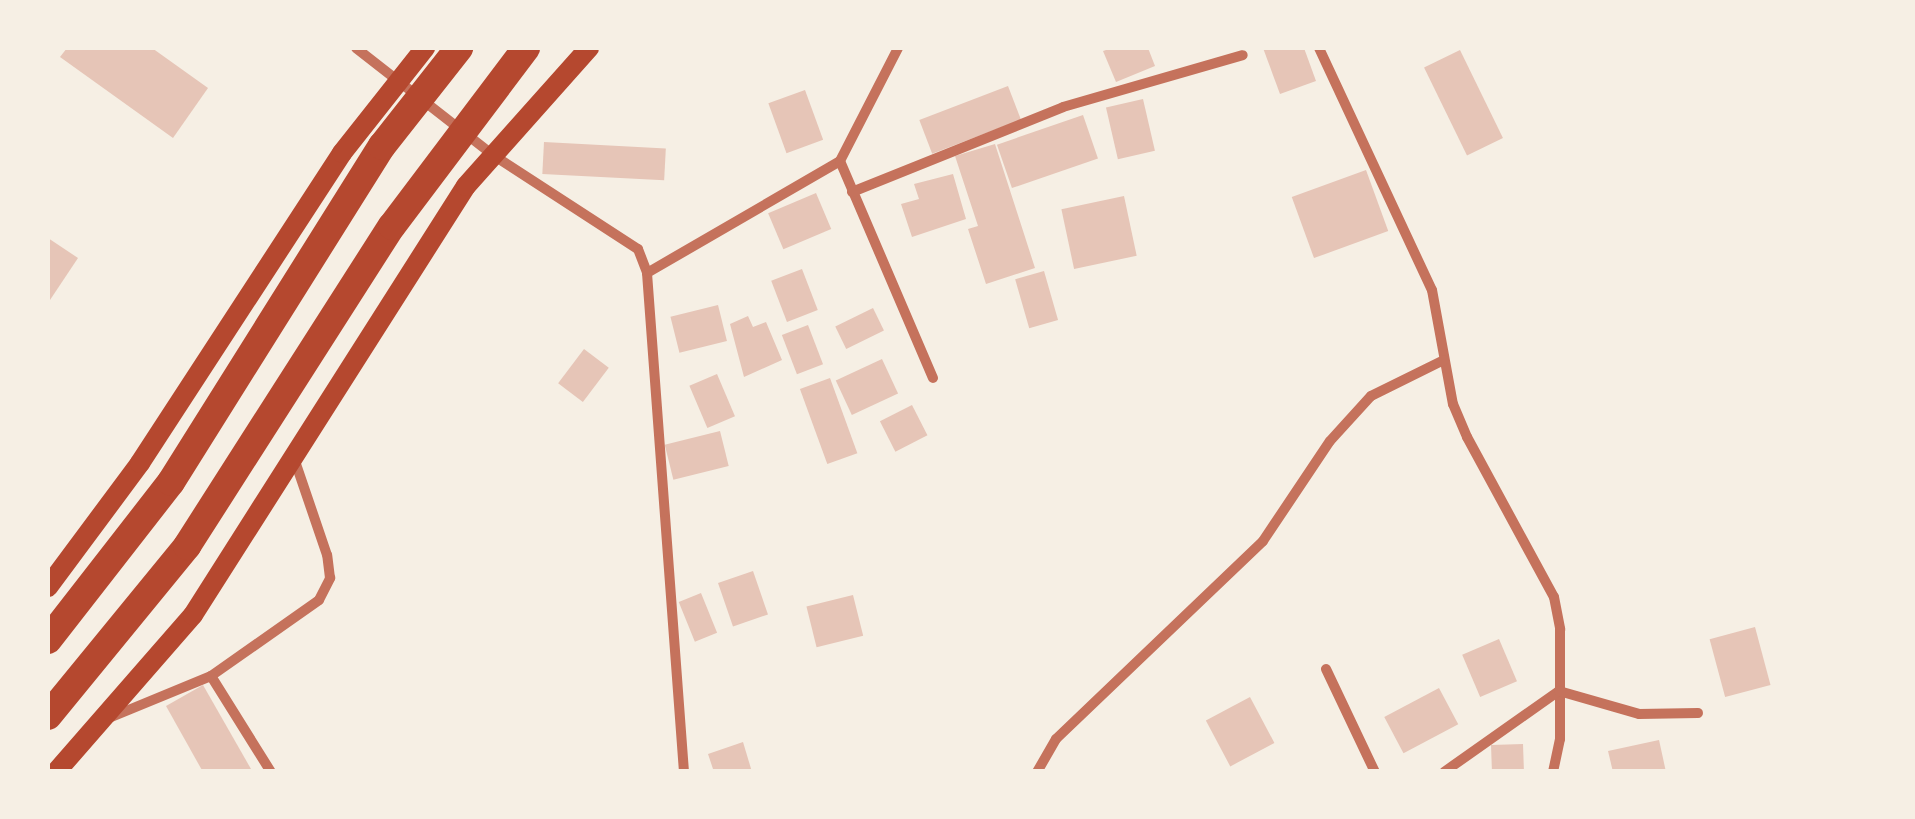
<!DOCTYPE html>
<style>
body{margin:0}
#map{position:relative;width:1915px;height:819px;overflow:hidden;background:#f6efe4;font-family:Mulish,sans-serif}
div>[style]{position:absolute}
.building>*{inset:0;background:#e6c5b7;transform-origin:0 0}
.minor>*{height:10px;margin:-5px;padding:0 5px;transform-origin:5px;border-radius:5px;background:#c5725c}
.secondary>*{height:20px;margin:-10px;padding:0 10px;transform-origin:10px;border-radius:10px;background:#b5482f}
.trunk>*{height:28px;margin:-14px;padding:0 14px;transform-origin:14px;border-radius:14px;background:#b5482f}
span{translate:-50% -50%;white-space:nowrap;text-align:center;line-height:1.15;-webkit-text-stroke:8px #f6efe4;paint-order:stroke}
.frame{position:absolute;inset:0;border:50px solid #f6efe4;pointer-events:none}
</style>
<div id="map">
<div class="building">
<div style="clip-path:polygon(67px 48px,152px 48px,208px 88px,173px 138px,60px 57px)"></div>
<div style="clip-path:polygon(1112px 48px,1148px 48px,1155px 66px,1116px 82px,1103px 51px)"></div>
<div style="clip-path:polygon(1263px 48px,1304px 48px,1316px 81px,1280px 94px)"></div>
<div style="left:1460px;top:50px;width:98px;height:40px;rotate:64deg"></div>
<div style="left:1008px;top:86px;width:36px;height:95px;rotate:69deg"></div>
<div style="left:805px;top:90px;width:53px;height:39px;rotate:70deg"></div>
<div style="left:1143px;top:99px;width:53px;height:38px;rotate:77deg"></div>
<div style="left:1083px;top:115px;width:46px;height:91px;rotate:71deg"></div>
<div style="left:544px;top:142px;width:122px;height:32px;rotate:3deg"></div>
<div style="clip-path:polygon(995px 144px,1035px 268px,986px 284px,968px 229px,978px 226px,955px 156px)"></div>
<div style="left:1366px;top:170px;width:65px;height:79px;rotate:70deg"></div>
<div style="clip-path:polygon(953px 174px,966px 219px,912px 237px,901px 204px,919px 199px,914px 184px)"></div>
<div style="left:816px;top:193px;width:39px;height:52px;rotate:67deg"></div>
<div style="left:1124px;top:196px;width:61px;height:64px;rotate:78deg"></div>
<div style="clip-path:polygon(48px 238px,78px 258px,48px 303px)"></div>
<div style="left:802px;top:269px;width:44px;height:33px;rotate:69deg"></div>
<div style="left:1044px;top:271px;width:51px;height:30px;rotate:74deg"></div>
<div style="left:718px;top:305px;width:37px;height:49px;rotate:76deg"></div>
<div style="left:873px;top:308px;width:25px;height:42px;rotate:64deg"></div>
<div style="clip-path:polygon(748px 316px,753px 327px,766px 322px,782px 360px,744px 377px,730px 324px)"></div>
<div style="left:808px;top:325px;width:42px;height:28px;rotate:69deg"></div>
<div style="left:584px;top:349px;width:31px;height:43px;rotate:37deg"></div>
<div style="left:882px;top:359px;width:38px;height:51px;rotate:65deg"></div>
<div style="left:717px;top:374px;width:46px;height:30px;rotate:67deg"></div>
<div style="left:830px;top:378px;width:80px;height:32px;rotate:70deg"></div>
<div style="left:912px;top:405px;width:34px;height:36px;rotate:63deg"></div>
<div style="left:720px;top:431px;width:36px;height:57px;rotate:76deg"></div>
<div style="left:753px;top:571px;width:46px;height:37px;rotate:71deg"></div>
<div style="left:701px;top:593px;width:43px;height:24px;rotate:68deg"></div>
<div style="left:853px;top:595px;width:42px;height:48px;rotate:76deg"></div>
<div style="left:1755px;top:627px;width:60px;height:47px;rotate:75deg"></div>
<div style="left:1499px;top:639px;width:46px;height:40px;rotate:67deg"></div>
<div style="clip-path:polygon(203px 685px,251px 769px,247px 772px,203px 772px,166px 706px)"></div>
<div style="left:1439px;top:688px;width:41px;height:62px;rotate:62deg"></div>
<div style="left:1250px;top:697px;width:52px;height:50px;rotate:62deg"></div>
<div style="clip-path:polygon(1659px 740px,1666px 772px,1613px 772px,1608px 751px)"></div>
<div style="clip-path:polygon(743px 742px,752px 772px,714px 772px,708px 754px)"></div>
<div style="left:1523px;top:744px;width:28px;height:32px;rotate:88deg"></div>
</div>
<div class="minor">
<div style="left:356px;top:48px;width:174px;rotate:38deg"></div>
<div style="left:493px;top:155px;width:173px;rotate:33deg"></div>
<div style="left:638px;top:249px;width:26px;rotate:69deg"></div>
<div style="left:647px;top:273px;width:500px;rotate:85.76deg"></div>
<div style="left:1319px;top:48px;width:267px;rotate:65deg"></div>
<div style="left:1432px;top:290px;width:116px;rotate:79.6deg"></div>
<div style="left:1453px;top:404px;width:36px;rotate:67deg"></div>
<div style="left:1467px;top:437px;width:182px;rotate:61.5deg"></div>
<div style="left:1554px;top:597px;width:33px;rotate:79deg"></div>
<div style="left:1560px;top:629px;width:110px;rotate:90deg"></div>
<div style="left:1560px;top:739px;width:34px;rotate:102deg"></div>
<div style="left:840px;top:161px;width:236px;rotate:66.8deg"></div>
<div style="left:852px;top:192px;width:227px;rotate:-21.9deg"></div>
<div style="left:1063px;top:107px;width:187px;rotate:-16.1deg"></div>
<div style="left:647px;top:273px;width:223px;rotate:-30.1deg"></div>
<div style="left:840px;top:161px;width:127px;rotate:-62.8deg"></div>
<div style="left:1326px;top:669px;width:114px;rotate:64.6deg"></div>
<div style="left:211px;top:676px;width:113px;rotate:58deg"></div>
<div style="left:109px;top:718px;width:110px;rotate:-22.4deg"></div>
<div style="left:211px;top:676px;width:132px;rotate:-35.1deg"></div>
<div style="left:319px;top:600px;width:25px;rotate:-63deg"></div>
<div style="left:330px;top:578px;width:23px;rotate:-97deg"></div>
<div style="left:327px;top:555px;width:99px;rotate:-108.8deg"></div>
<div style="left:1037px;top:772px;width:38px;rotate:-60deg"></div>
<div style="left:1056px;top:739px;width:286px;rotate:-43.7deg"></div>
<div style="left:1263px;top:541px;width:120px;rotate:-56.2deg"></div>
<div style="left:1330px;top:441px;width:61px;rotate:-47.7deg"></div>
<div style="left:1371px;top:396px;width:81px;rotate:-26.3deg"></div>
<div style="left:1444px;top:772px;width:141px;rotate:-35.2deg"></div>
<div style="left:1559px;top:691px;width:83px;rotate:16deg"></div>
<div style="left:1639px;top:714px;width:59px;rotate:-1deg"></div>
</div>
<div class="secondary">
<div style="left:48px;top:587px;width:154px;rotate:-53.4deg"></div>
<div style="left:140px;top:463px;width:370px;rotate:-56.9deg"></div>
<div style="left:342px;top:153px;width:134px;rotate:-51.7deg"></div>
<div style="left:56px;top:772px;width:208px;rotate:-48.9deg"></div>
<div style="left:193px;top:615px;width:508px;rotate:-57.53deg"></div>
<div style="left:466px;top:186px;width:185px;rotate:-48.3deg"></div>
</div>
<div class="trunk">
<div style="left:48px;top:640px;width:200px;rotate:-52.1deg"></div>
<div style="left:171px;top:482px;width:397px;rotate:-57.9deg"></div>
<div style="left:382px;top:146px;width:125px;rotate:-51.8deg"></div>
<div style="left:48px;top:716px;width:220px;rotate:-50.7deg"></div>
<div style="left:187px;top:546px;width:380px;rotate:-57.4deg"></div>
<div style="left:392px;top:226px;width:223px;rotate:-53deg"></div>
</div>
<div class="frame"></div>
</div>
